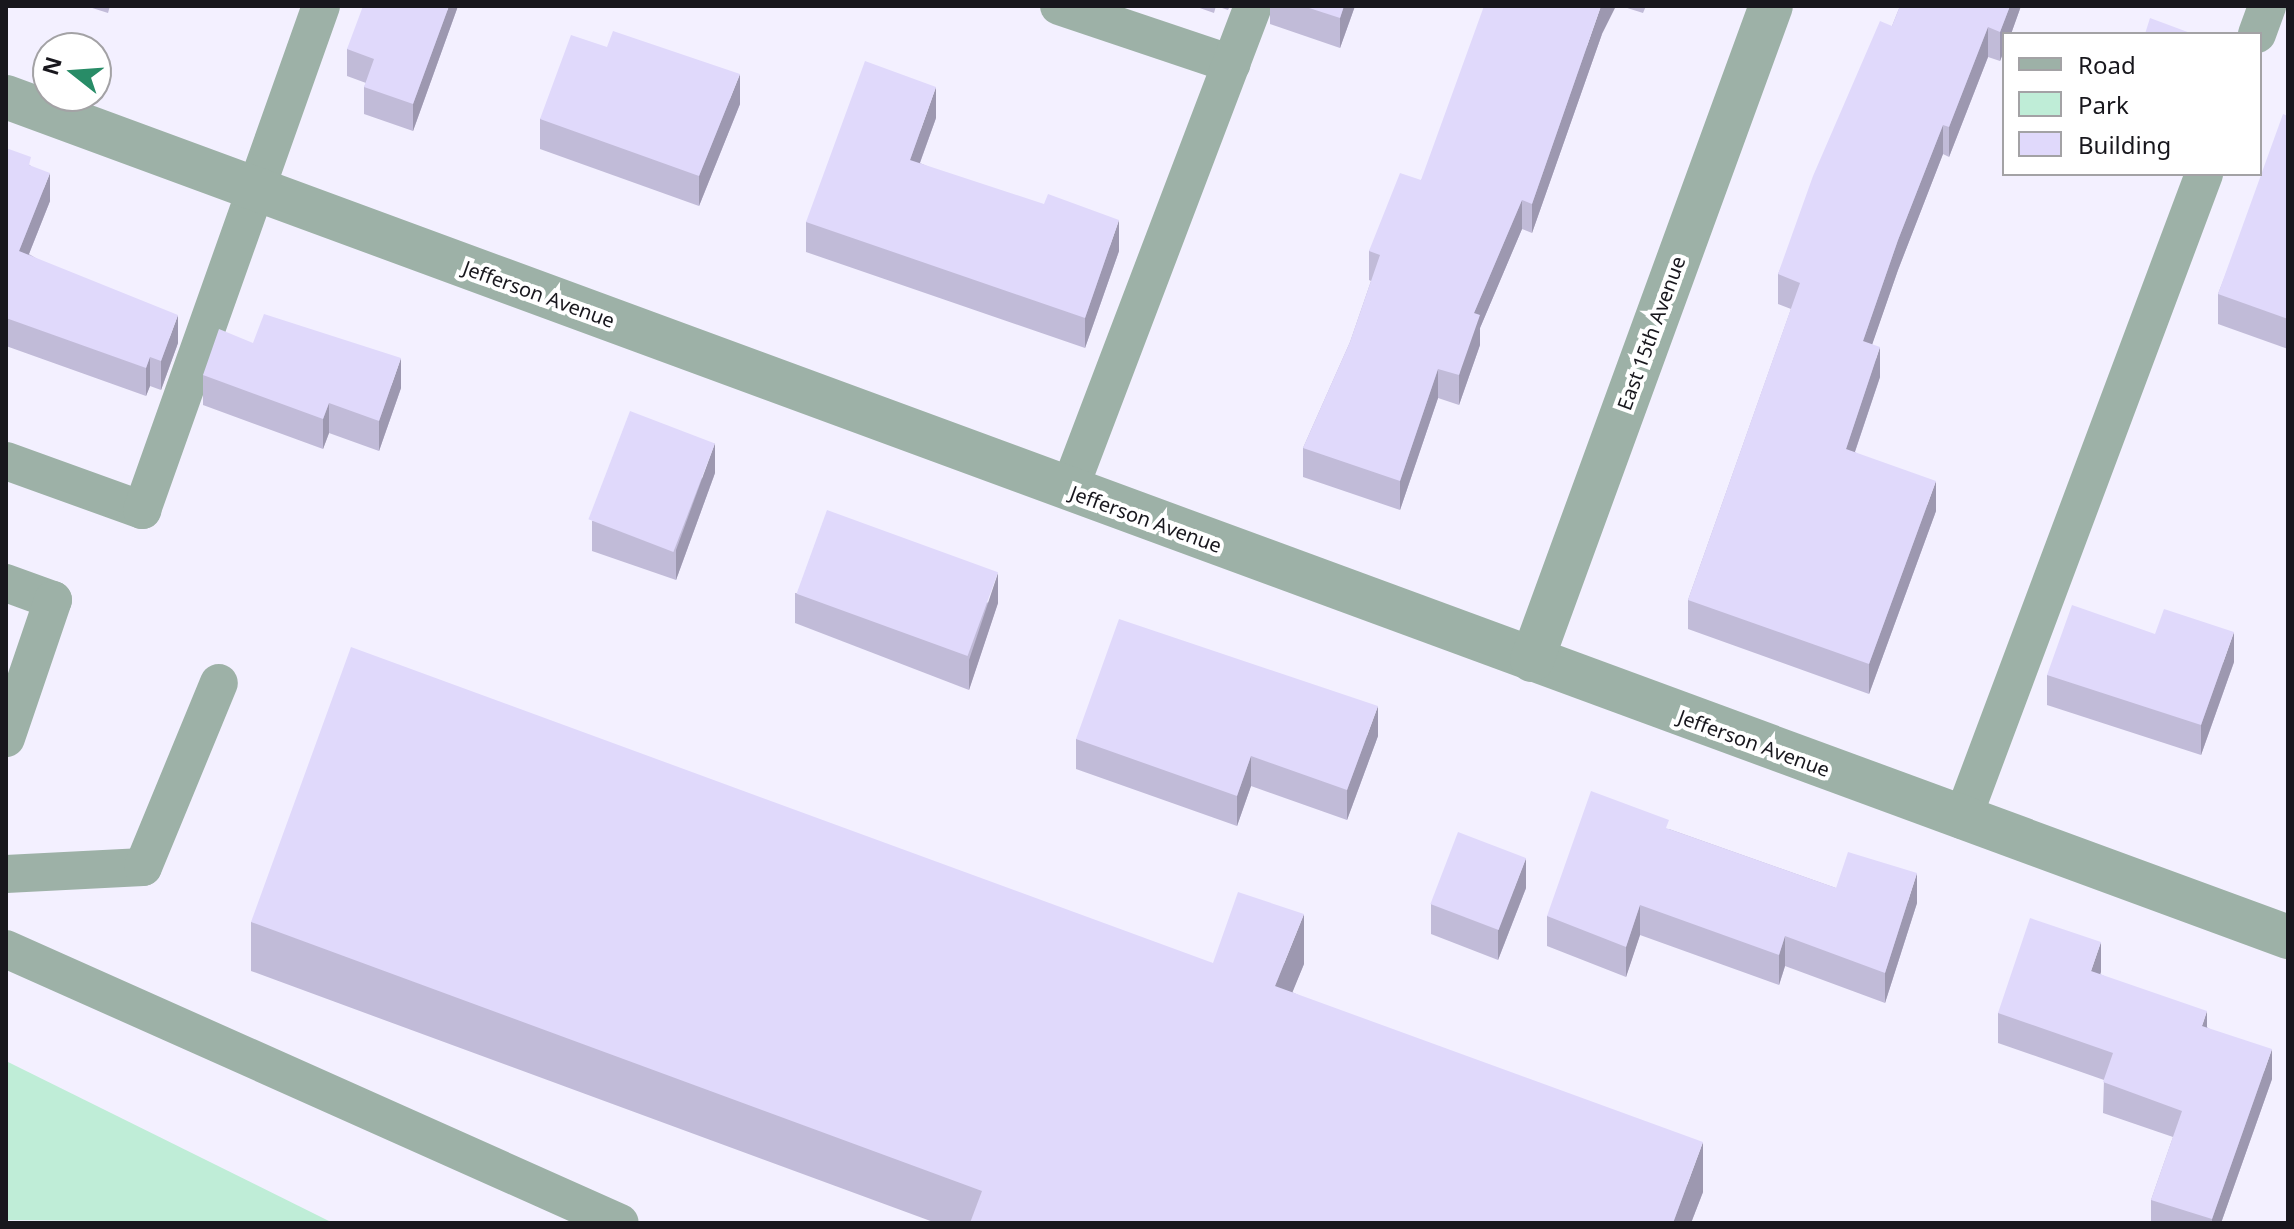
<!DOCTYPE html>
<style>
body{margin:0}
#map{position:relative;width:2294px;height:1229px;overflow:hidden;background:#f3f0ff;font-family:"Noto Sans",sans-serif}
div>[style]{position:absolute}
.green>*{inset:0;background:#bfedd7}
.lane>*{height:38px;margin:-19px;padding:0 19px;transform-origin:19px;border-radius:19px;background:#9db1a7}
.street>*{height:44px;margin:-22px;padding:0 22px;transform-origin:22px;border-radius:22px;background:#9db1a7}
.wall>*{inset:0;background:#c1bbd8}
.shaded-wall>*{inset:0;background:#9d98b0}
.building>*{inset:0;background:#e0d9fb;transform-origin:0 0}
span{translate:-50% -50%;white-space:nowrap;text-align:center;line-height:1.15;-webkit-text-stroke:8px #fff;paint-order:stroke}
.street-label{font-size:20px;color:#18171d}
.frame{position:absolute;inset:0;border:8px solid #18171d;pointer-events:none}
.legend{position:absolute;left:2002px;top:32px;width:260px;height:144px;box-sizing:border-box;background:#fff;border:2px solid #a3a2a5;margin:0;padding:10px 14px;list-style:none;font-size:24px;color:#18171d}
.legend li{display:flex;align-items:center;gap:16px;height:40px}
.legend b{width:40px;border:2px solid #a3a2a5}
.north{position:absolute;left:32px;top:32px;width:80px;height:80px;box-sizing:border-box;background:#fff;border:2px solid #a3a2a5;border-radius:50%;rotate:287deg;font-size:22px;font-weight:700;line-height:32px;text-align:center;color:#18171d}
.north::after{content:'';display:block;margin:auto;width:28px;height:36px;background:#288c67;clip-path:polygon(50% 0,100% 100%,50% 72%,0 100%)}
</style>
<div id="map">
<div class="green">
<div style="clip-path:polygon(6px 1061px,333px 1223px,6px 1220px)"></div>
</div>
<div class="lane">
<div style="left:1059px;top:6px;width:182px;rotate:18.6deg"></div>
<div style="left:2257px;top:34px;width:30px;rotate:-70deg"></div>
<div style="left:6px;top:461px;width:145px;rotate:19.8deg"></div>
<div style="left:142px;top:510px;width:535px;rotate:-70.45deg"></div>
<div style="left:1069px;top:490px;width:518px;rotate:-69.18deg"></div>
<div style="left:6px;top:583px;width:50px;rotate:19.9deg"></div>
<div style="left:53px;top:600px;width:146px;rotate:108.8deg"></div>
<div style="left:1962px;top:820px;width:690px;rotate:-69.46deg"></div>
<div style="left:6px;top:874px;width:137px;rotate:-2.9deg"></div>
<div style="left:143px;top:867px;width:199px;rotate:-67.6deg"></div>
<div style="left:6px;top:949px;width:672px;rotate:24.05deg"></div>
</div>
<div class="street">
<div style="left:6px;top:97px;width:2432px;rotate:20.21deg"></div>
<div style="left:1532px;top:660px;width:696px;rotate:-69.93deg"></div>
</div>
<div class="wall">
<div style="clip-path:polygon(86px 6px,110px 6px,108px 13px)"></div>
<div style="clip-path:polygon(458px 6px,413px 131px,364px 114px,364px 87px,366px 83px,347px 76px,347px 49px)"></div>
<div style="clip-path:polygon(1194px 6px,1230px 6px,1228px 10px,1216px 6px,1214px 13px)"></div>
<div style="clip-path:polygon(1270px 6px,1355px 6px,1340px 48px,1270px 24px)"></div>
<div style="clip-path:polygon(1621px 6px,1646px 6px,1643px 13px)"></div>
<div style="clip-path:polygon(1900px 6px,2021px 6px,2011px 34px,2004px 34px,2004px 51px,2000px 61px,1988px 57px,1949px 157px,1943px 154px,1898px 270px,1872px 344px,1880px 377px,1855px 452px,1936px 511px,1869px 694px,1688px 629px,1688px 600px,1791px 309px,1778px 304px,1778px 274px,1892px 26px)"></div>
<div style="clip-path:polygon(1602px 34px,1532px 233px,1522px 229px,1480px 328px,1480px 345px,1459px 405px,1438px 398px,1400px 510px,1303px 477px,1303px 448px,1350px 342px,1371px 281px,1369px 280px,1369px 251px,1421px 180px)"></div>
<div style="clip-path:polygon(607px 47px,740px 104px,699px 206px,540px 149px,540px 119px)"></div>
<div style="clip-path:polygon(2288px 116px,2288px 349px,2218px 324px,2218px 294px)"></div>
<div style="clip-path:polygon(936px 118px,920px 163px,1119px 251px,1085px 348px,806px 252px,806px 222px)"></div>
<div style="clip-path:polygon(6px 148px,31px 166px,50px 201px,29px 254px,178px 343px,161px 390px,150px 386px,146px 396px,6px 346px)"></div>
<div style="clip-path:polygon(253px 343px,401px 388px,379px 451px,329px 433px,323px 449px,203px 405px,203px 375px)"></div>
<div style="clip-path:polygon(715px 473px,676px 580px,592px 551px,592px 521px)"></div>
<div style="clip-path:polygon(795px 593px,998px 603px,969px 690px,795px 623px)"></div>
<div style="clip-path:polygon(2234px 662px,2201px 755px,2047px 705px,2047px 675px)"></div>
<div style="clip-path:polygon(1378px 736px,1347px 820px,1251px 786px,1237px 826px,1076px 769px,1076px 739px)"></div>
<div style="clip-path:polygon(1669px 829px,1836px 888px,1917px 903px,1885px 1003px,1785px 966px,1779px 985px,1640px 935px,1626px 977px,1547px 946px,1547px 916px)"></div>
<div style="clip-path:polygon(1526px 888px,1498px 960px,1431px 934px,1431px 904px)"></div>
<div style="clip-path:polygon(251px 922px,1213px 963px,1304px 964px,1292px 992px,1703px 1192px,1691px 1223px,936px 1223px,251px 971px)"></div>
<div style="clip-path:polygon(2101px 972px,2100px 974px,2207px 1027px,2272px 1079px,2221px 1223px,2151px 1223px,2151px 1200px,2173px 1137px,2103px 1113px,2104px 1080px,1998px 1043px,1998px 1013px)"></div>
</div>
<div class="shaded-wall">
<div style="clip-path:polygon(449px 6px,458px 6px,413px 131px,413px 104px)"></div>
<div style="clip-path:polygon(1344px 6px,1355px 6px,1340px 48px,1340px 18px)"></div>
<div style="clip-path:polygon(1601px 6px,1616px 6px,1602px 34px,1532px 233px,1532px 204px)"></div>
<div style="clip-path:polygon(2010px 6px,2021px 6px,2011px 34px,2004px 34px,2004px 51px,2000px 61px,2000px 32px)"></div>
<div style="clip-path:polygon(1988px 27px,1988px 57px,1949px 157px,1949px 127px)"></div>
<div style="clip-path:polygon(740px 74px,740px 104px,699px 206px,699px 176px)"></div>
<div style="clip-path:polygon(936px 87px,936px 118px,910px 190px,910px 160px)"></div>
<div style="clip-path:polygon(1943px 125px,1943px 154px,1898px 270px,1863px 371px,1863px 341px,1898px 240px)"></div>
<div style="clip-path:polygon(50px 173px,50px 201px,19px 279px,19px 251px)"></div>
<div style="clip-path:polygon(1522px 200px,1522px 229px,1480px 328px,1480px 345px,1459px 405px,1459px 375px,1474px 313px)"></div>
<div style="clip-path:polygon(1119px 220px,1119px 251px,1085px 348px,1085px 318px)"></div>
<div style="clip-path:polygon(178px 315px,178px 343px,161px 390px,161px 361px)"></div>
<div style="clip-path:polygon(1880px 347px,1880px 377px,1846px 478px,1846px 449px)"></div>
<div style="clip-path:polygon(150px 357px,150px 386px,146px 396px,146px 368px)"></div>
<div style="clip-path:polygon(401px 358px,401px 388px,379px 451px,379px 421px)"></div>
<div style="clip-path:polygon(1438px 369px,1438px 398px,1400px 510px,1400px 481px)"></div>
<div style="clip-path:polygon(329px 403px,329px 433px,323px 449px,323px 419px)"></div>
<div style="clip-path:polygon(715px 443px,715px 473px,676px 580px,676px 550px)"></div>
<div style="clip-path:polygon(1936px 481px,1936px 511px,1869px 694px,1869px 664px)"></div>
<div style="clip-path:polygon(998px 573px,998px 603px,969px 690px,969px 660px)"></div>
<div style="clip-path:polygon(2234px 632px,2234px 662px,2201px 755px,2201px 725px)"></div>
<div style="clip-path:polygon(1378px 706px,1378px 736px,1347px 820px,1347px 790px)"></div>
<div style="clip-path:polygon(1251px 756px,1251px 786px,1237px 826px,1237px 796px)"></div>
<div style="clip-path:polygon(1526px 858px,1526px 888px,1498px 960px,1498px 930px)"></div>
<div style="clip-path:polygon(1917px 873px,1917px 903px,1885px 1003px,1885px 973px)"></div>
<div style="clip-path:polygon(1640px 905px,1640px 935px,1626px 977px,1626px 947px)"></div>
<div style="clip-path:polygon(1304px 914px,1304px 964px,1275px 1035px,1275px 986px)"></div>
<div style="clip-path:polygon(1785px 936px,1785px 966px,1779px 985px,1779px 955px)"></div>
<div style="clip-path:polygon(2101px 942px,2101px 972px,2091px 1001px,2091px 971px)"></div>
<div style="clip-path:polygon(2207px 1011px,2207px 1041px,2202px 1026px)"></div>
<div style="clip-path:polygon(2272px 1049px,2272px 1079px,2221px 1223px,2212px 1223px,2212px 1219px)"></div>
<div style="clip-path:polygon(1703px 1142px,1703px 1192px,1691px 1223px,1673px 1223px)"></div>
</div>
<div class="building">
<div style="clip-path:polygon(363px 6px,449px 6px,413px 104px,364px 87px,374px 59px,347px 49px)"></div>
<div style="clip-path:polygon(1303px 6px,1344px 6px,1340px 18px)"></div>
<div style="clip-path:polygon(1484px 6px,1601px 6px,1532px 204px,1522px 200px,1474px 313px,1480px 315px,1459px 375px,1438px 369px,1400px 481px,1303px 448px,1350px 342px,1380px 255px,1369px 251px,1400px 173px,1421px 180px)"></div>
<div style="clip-path:polygon(1900px 6px,2010px 6px,2000px 32px,1988px 27px,1949px 127px,1943px 125px,1898px 240px,1863px 341px,1880px 347px,1846px 449px,1936px 481px,1869px 664px,1688px 600px,1800px 283px,1778px 274px,1813px 176px,1880px 21px,1892px 26px)"></div>
<div style="clip-path:polygon(2150px 18px,2193px 34px,2145px 34px)"></div>
<div style="clip-path:polygon(613px 31px,740px 74px,699px 176px,540px 119px,571px 35px,607px 47px)"></div>
<div style="clip-path:polygon(865px 61px,936px 87px,910px 160px,1044px 204px,1048px 194px,1119px 220px,1085px 318px,806px 222px)"></div>
<div style="clip-path:polygon(2283px 114px,2288px 116px,2288px 319px,2218px 294px)"></div>
<div style="clip-path:polygon(6px 148px,31px 157px,29px 165px,50px 173px,19px 251px,178px 315px,161px 361px,150px 357px,146px 368px,6px 318px)"></div>
<div style="clip-path:polygon(264px 314px,401px 358px,379px 421px,329px 403px,323px 419px,203px 375px,219px 329px,253px 343px)"></div>
<div style="left:630px;top:411px;width:91px;height:116px;rotate:21deg"></div>
<div style="left:827px;top:510px;width:182px;height:89px;rotate:20deg"></div>
<div style="clip-path:polygon(2072px 605px,2155px 634px,2164px 609px,2234px 632px,2201px 725px,2047px 675px)"></div>
<div style="clip-path:polygon(1119px 619px,1378px 706px,1347px 790px,1251px 756px,1237px 796px,1076px 739px)"></div>
<div style="clip-path:polygon(351px 647px,1213px 963px,1238px 892px,1304px 914px,1275px 986px,1703px 1142px,1673px 1223px,970px 1223px,982px 1191px,251px 922px)"></div>
<div style="clip-path:polygon(1591px 791px,1669px 820px,1666px 828px,1836px 888px,1848px 852px,1917px 873px,1885px 973px,1785px 936px,1779px 955px,1640px 905px,1626px 947px,1547px 916px)"></div>
<div style="left:1458px;top:832px;width:73px;height:77px;rotate:21deg"></div>
<div style="clip-path:polygon(2030px 918px,2101px 942px,2091px 971px,2207px 1011px,2202px 1026px,2272px 1049px,2212px 1219px,2151px 1200px,2182px 1111px,2103px 1082px,2113px 1053px,1998px 1013px)"></div>
</div>
<div class="street-label">
<span style="left:539px;top:294px;rotate:20deg">Jefferson Avenue</span>
<span style="left:1651px;top:333px;rotate:-70deg">East 15th Avenue</span>
<span style="left:1146px;top:519px;rotate:20deg">Jefferson Avenue</span>
<span style="left:1754px;top:743px;rotate:20deg">Jefferson Avenue</span>
</div>
<div class="frame"></div>
<ul class="legend">
<li><b style="height:10px;background:#9db1a7"></b>Road</li>
<li><b style="height:22px;background:#bfedd7"></b>Park</li>
<li><b style="height:22px;background:#e0d9fb"></b>Building</li>
</ul>
<div class="north">N</div>
</div>
